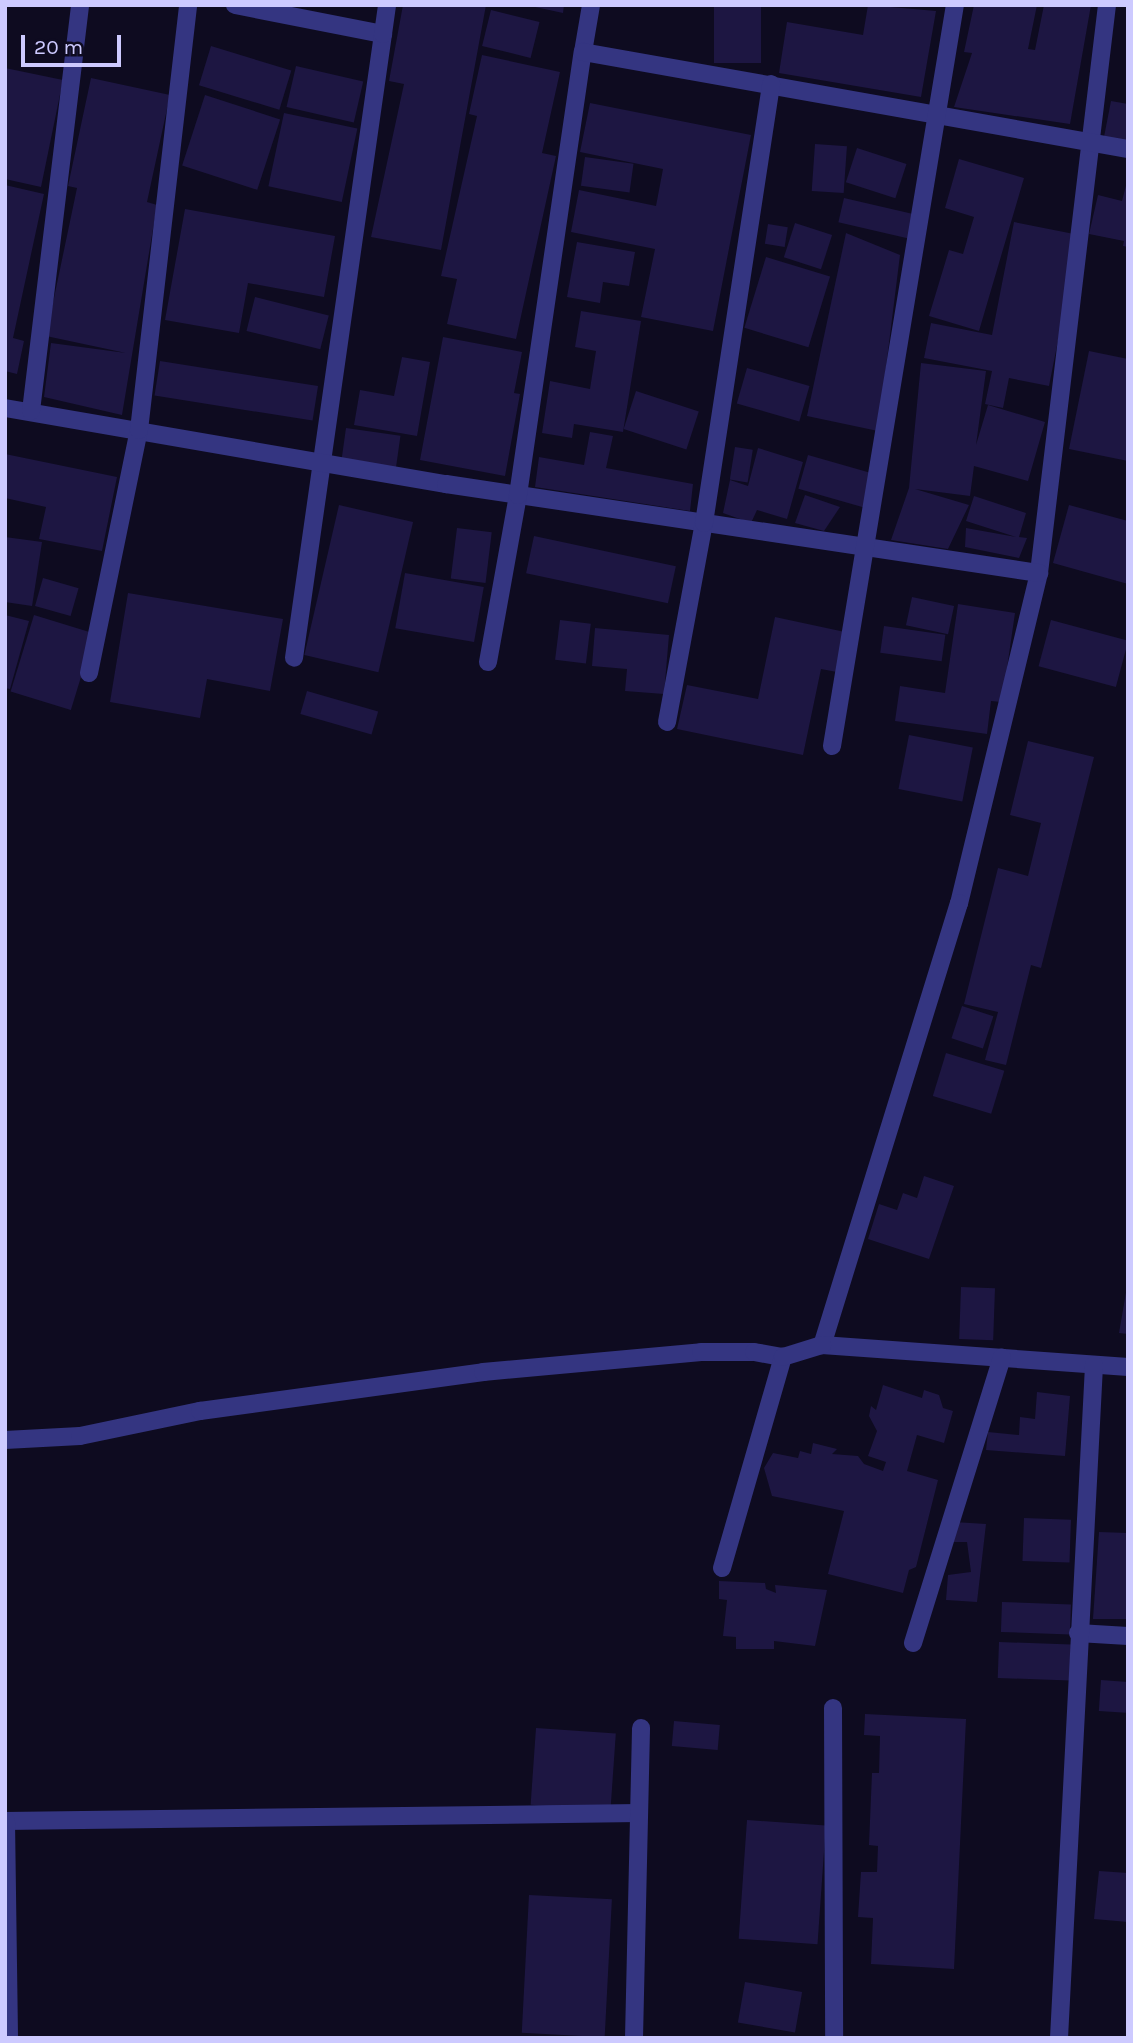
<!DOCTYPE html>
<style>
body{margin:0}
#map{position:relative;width:1133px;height:2043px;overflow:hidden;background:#0e0b20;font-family:Karla,sans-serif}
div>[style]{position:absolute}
.building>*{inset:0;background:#1d1642;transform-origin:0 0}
.minor>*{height:18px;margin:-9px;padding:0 9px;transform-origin:9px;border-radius:9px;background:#343581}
span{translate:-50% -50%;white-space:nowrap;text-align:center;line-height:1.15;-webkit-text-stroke:5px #0e0b20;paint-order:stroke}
.frame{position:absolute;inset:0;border:7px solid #cdcaff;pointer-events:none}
.scale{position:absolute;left:21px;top:35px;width:100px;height:32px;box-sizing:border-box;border:4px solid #cdcaff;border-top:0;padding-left:9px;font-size:21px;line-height:24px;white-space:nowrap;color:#cdcaff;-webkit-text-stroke:5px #0e0b20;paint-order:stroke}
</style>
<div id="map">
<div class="building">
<div style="clip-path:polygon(403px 5px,486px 5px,441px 250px,371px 237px,404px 84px,389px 81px)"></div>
<div style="clip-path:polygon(526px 5px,564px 5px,563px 13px)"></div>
<div style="left:714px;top:5px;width:47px;height:58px"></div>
<div style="clip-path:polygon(868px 5px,936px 11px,921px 97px,779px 73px,787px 22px,863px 35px)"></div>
<div style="clip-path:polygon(974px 5px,1037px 5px,1028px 49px,1035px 50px,1044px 5px,1091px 5px,1070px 124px,954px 107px,972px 53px,964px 52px)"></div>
<div style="left:491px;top:10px;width:50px;height:37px;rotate:14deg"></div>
<div style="left:211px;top:46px;width:84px;height:41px;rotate:17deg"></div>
<div style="clip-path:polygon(482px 55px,560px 72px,542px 153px,556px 156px,516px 339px,447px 324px,457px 279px,441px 276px,477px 116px,469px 114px)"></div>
<div style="left:296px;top:66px;width:69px;height:42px;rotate:13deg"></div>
<div style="clip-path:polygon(5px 68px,63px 80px,41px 187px,5px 179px)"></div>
<div style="clip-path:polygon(91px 78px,170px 95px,147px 202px,157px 205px,122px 415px,44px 397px,51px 343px,126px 353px,46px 336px,77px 188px,68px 186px)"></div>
<div style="left:205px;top:95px;width:79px;height:74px;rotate:18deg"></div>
<div style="clip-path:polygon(1111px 101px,1128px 104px,1128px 141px,1104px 137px)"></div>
<div style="clip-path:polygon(590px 103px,751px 135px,713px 331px,641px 317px,655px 249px,571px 232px,579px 190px,656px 206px,663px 169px,580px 152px)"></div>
<div style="left:284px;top:113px;width:75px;height:75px;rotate:12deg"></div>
<div style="left:815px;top:144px;width:32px;height:47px;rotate:4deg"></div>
<div style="left:857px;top:148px;width:52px;height:36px;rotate:18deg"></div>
<div style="left:585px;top:157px;width:49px;height:29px;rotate:8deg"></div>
<div style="clip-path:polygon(959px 159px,1024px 178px,979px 331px,929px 316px,949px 250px,963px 254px,974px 217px,945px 208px)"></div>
<div style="clip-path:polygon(1128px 178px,1128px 247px,1123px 246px,1124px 241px,1089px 234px,1098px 195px,1122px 201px)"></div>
<div style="clip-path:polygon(5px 185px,44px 194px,13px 338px,24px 341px,17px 374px,5px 371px)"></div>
<div style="left:844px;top:198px;width:72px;height:25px;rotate:13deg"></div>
<div style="clip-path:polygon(185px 209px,335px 236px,324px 297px,248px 283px,239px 333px,165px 320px)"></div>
<div style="clip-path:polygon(1014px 222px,1079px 235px,1049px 386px,1009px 378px,1003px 408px,985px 404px,992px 371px,924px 358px,931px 323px,992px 335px)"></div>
<div style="left:795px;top:223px;width:39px;height:36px;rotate:18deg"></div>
<div style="left:768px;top:224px;width:20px;height:20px;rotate:9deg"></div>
<div style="clip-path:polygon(846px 233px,900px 255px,878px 431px,807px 416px)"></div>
<div style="clip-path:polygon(577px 242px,635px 252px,629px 286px,603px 282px,600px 303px,567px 297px)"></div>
<div style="left:766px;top:257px;width:67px;height:74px;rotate:17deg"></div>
<div style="left:255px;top:297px;width:76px;height:35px;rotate:14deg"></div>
<div style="clip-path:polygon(581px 311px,641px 321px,623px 432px,574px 424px,572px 438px,542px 433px,550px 381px,590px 389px,596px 351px,575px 347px)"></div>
<div style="clip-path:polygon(443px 337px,522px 352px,514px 393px,520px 394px,505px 476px,420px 460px)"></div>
<div style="clip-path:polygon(1089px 351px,1128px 359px,1128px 461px,1069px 449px)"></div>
<div style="clip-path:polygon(402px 357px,430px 362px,417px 436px,354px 425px,360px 390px,394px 396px)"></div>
<div style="left:160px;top:361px;width:160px;height:35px;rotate:9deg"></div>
<div style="clip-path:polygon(921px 363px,986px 371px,976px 445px,988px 405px,1045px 422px,1028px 481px,974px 466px,970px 496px,915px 489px,969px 505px,948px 549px,891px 540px,909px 488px)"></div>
<div style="left:747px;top:368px;width:65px;height:37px;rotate:16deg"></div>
<div style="left:636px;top:391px;width:66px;height:40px;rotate:18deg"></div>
<div style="left:346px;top:428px;width:55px;height:33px;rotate:8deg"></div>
<div style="clip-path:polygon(590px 432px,613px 436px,606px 468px,693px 484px,690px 511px,535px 487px,539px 457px,584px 465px)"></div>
<div style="left:735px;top:447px;width:18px;height:33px;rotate:9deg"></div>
<div style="clip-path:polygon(758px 448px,803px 462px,787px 519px,757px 510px,751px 523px,723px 513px,730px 480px,748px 486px)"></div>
<div style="clip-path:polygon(5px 454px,117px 477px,102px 551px,39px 539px,46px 507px,5px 498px)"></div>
<div style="left:808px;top:455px;width:71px;height:35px;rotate:16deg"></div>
<div style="clip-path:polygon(805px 495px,840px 507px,824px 531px,795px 523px)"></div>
<div style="clip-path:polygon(974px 496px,1026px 513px,1019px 537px,1027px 538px,1019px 558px,965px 547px,966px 528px,1016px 537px,966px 521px)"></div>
<div style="left:339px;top:505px;width:76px;height:154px;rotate:13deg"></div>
<div style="clip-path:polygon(1069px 505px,1128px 521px,1128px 584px,1053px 563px)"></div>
<div style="left:457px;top:528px;width:35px;height:51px;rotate:7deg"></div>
<div style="left:534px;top:536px;width:145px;height:38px;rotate:12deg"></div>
<div style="clip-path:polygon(5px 537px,42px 542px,32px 606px,5px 602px)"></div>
<div style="left:405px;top:573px;width:80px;height:56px;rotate:10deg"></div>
<div style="left:43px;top:578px;width:37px;height:29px;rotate:16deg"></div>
<div style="clip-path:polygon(128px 593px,283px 619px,270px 691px,207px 679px,200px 718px,110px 702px)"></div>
<div style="left:912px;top:597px;width:43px;height:29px;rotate:12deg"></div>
<div style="clip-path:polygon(958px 604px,1015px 613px,1002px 702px,991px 701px,987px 734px,895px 721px,900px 686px,945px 693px)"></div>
<div style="clip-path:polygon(5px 615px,29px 621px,10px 689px,5px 688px)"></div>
<div style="left:34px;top:615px;width:63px;height:80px;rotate:17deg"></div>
<div style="clip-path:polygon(775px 617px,845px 632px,837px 672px,821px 669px,803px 755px,677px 729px,687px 685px,758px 699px)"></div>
<div style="left:560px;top:620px;width:31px;height:40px;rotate:7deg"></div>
<div style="left:1051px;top:620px;width:80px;height:48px;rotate:15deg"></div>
<div style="left:884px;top:626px;width:62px;height:27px;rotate:8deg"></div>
<div style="clip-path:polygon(595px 628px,669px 635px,664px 694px,625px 691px,627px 669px,592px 666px)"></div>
<div style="left:307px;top:691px;width:74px;height:24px;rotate:16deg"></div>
<div style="left:909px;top:735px;width:65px;height:55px;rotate:11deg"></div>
<div style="clip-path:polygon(1028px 741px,1094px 757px,1041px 968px,1031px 965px,1006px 1065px,985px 1060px,998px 1012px,964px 1004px,998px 868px,1028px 876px,1041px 823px,1010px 815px)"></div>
<div style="left:962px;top:1006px;width:33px;height:34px;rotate:18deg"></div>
<div style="left:946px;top:1053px;width:61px;height:45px;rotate:17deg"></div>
<div style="clip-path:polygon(924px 1176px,954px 1186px,929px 1259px,868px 1239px,879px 1204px,897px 1210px,903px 1193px,917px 1198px)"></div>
<div style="clip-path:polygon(1128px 1281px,1128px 1334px,1119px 1333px)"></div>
<div style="left:961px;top:1287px;width:34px;height:52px;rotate:2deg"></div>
<div style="clip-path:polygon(883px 1385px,922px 1398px,924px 1390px,939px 1395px,943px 1408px,953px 1411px,944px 1443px,917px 1435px,907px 1471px,938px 1480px,916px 1567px,909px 1570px,903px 1593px,828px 1574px,844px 1511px,772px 1496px,764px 1468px,773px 1453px,798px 1458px,800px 1451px,811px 1454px,813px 1443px,837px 1449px,832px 1454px,858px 1456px,864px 1464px,883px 1471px,886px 1462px,868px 1456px,877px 1431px,869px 1416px,871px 1406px,876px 1410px)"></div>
<div style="clip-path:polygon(1037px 1392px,1070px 1396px,1065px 1456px,986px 1450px,988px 1432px,1019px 1435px,1020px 1417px,1035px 1419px)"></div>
<div style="left:1024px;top:1518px;width:47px;height:43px;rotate:2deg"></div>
<div style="clip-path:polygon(954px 1522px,986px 1524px,977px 1602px,946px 1600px,948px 1575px,971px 1572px,967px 1542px,949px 1542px)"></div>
<div style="clip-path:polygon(1099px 1532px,1128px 1533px,1128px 1619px,1093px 1619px)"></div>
<div style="clip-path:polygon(719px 1581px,765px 1583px,766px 1589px,776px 1593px,775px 1585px,827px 1590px,815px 1646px,774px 1641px,774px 1649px,736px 1649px,736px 1637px,723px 1636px,727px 1600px,719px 1599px)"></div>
<div style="left:1002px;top:1602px;width:69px;height:30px;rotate:2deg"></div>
<div style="left:999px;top:1642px;width:72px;height:36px;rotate:2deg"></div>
<div style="left:1101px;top:1680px;width:27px;height:31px;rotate:4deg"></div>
<div style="clip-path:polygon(865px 1714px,966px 1719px,954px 1969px,871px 1964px,873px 1918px,858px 1917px,861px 1872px,877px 1872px,878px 1846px,869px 1845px,872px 1773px,879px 1773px,880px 1736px,864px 1735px)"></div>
<div style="left:674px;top:1721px;width:46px;height:25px;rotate:5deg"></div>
<div style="left:536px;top:1728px;width:80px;height:77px;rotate:4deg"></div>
<div style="left:747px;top:1820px;width:79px;height:119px;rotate:4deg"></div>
<div style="clip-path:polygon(1099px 1871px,1128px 1873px,1128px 1922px,1094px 1919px)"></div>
<div style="left:529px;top:1895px;width:83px;height:138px;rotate:3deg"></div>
<div style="left:745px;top:1982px;width:58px;height:41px;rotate:10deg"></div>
</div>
<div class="minor">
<div style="left:235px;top:5px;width:151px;rotate:11.1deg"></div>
<div style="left:383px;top:34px;width:630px;rotate:98.12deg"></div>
<div style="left:1107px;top:5px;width:572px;rotate:96.83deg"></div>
<div style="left:1039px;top:573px;width:340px;rotate:103.6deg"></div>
<div style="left:959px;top:903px;width:463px;rotate:107.2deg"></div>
<div style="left:822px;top:1345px;width:307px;rotate:4.1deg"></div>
<div style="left:383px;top:34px;width:29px;rotate:-82deg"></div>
<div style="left:583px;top:52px;width:48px;rotate:-80.3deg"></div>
<div style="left:5px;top:408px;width:448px;rotate:9.8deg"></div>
<div style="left:446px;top:484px;width:600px;rotate:8.54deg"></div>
<div style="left:31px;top:411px;width:409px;rotate:-83.1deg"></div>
<div style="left:488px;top:662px;width:170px;rotate:-79.8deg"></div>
<div style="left:518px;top:495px;width:448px;rotate:-81.7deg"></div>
<div style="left:583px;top:52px;width:554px;rotate:10.09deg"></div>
<div style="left:89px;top:673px;width:248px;rotate:-78.4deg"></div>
<div style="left:139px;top:430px;width:428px;rotate:-83.4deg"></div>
<div style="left:667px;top:722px;width:202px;rotate:-79.5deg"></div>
<div style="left:704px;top:523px;width:444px;rotate:-81.3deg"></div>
<div style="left:832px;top:746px;width:751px;rotate:-80.58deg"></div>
<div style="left:5px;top:1440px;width:75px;rotate:-3.1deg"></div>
<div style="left:80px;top:1436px;width:123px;rotate:-11.8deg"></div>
<div style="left:200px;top:1411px;width:286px;rotate:-7.8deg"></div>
<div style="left:483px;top:1372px;width:219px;rotate:-5.2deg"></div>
<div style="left:701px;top:1352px;width:53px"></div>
<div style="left:754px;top:1352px;width:29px;rotate:10deg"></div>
<div style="left:722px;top:1568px;width:220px;rotate:-73.9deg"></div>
<div style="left:783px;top:1357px;width:41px;rotate:-17.1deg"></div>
<div style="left:1078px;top:1633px;width:50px;rotate:3.4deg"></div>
<div style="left:913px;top:1643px;width:299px;rotate:-72.7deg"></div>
<div style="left:833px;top:1708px;width:330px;rotate:89.8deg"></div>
<div style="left:5px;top:1821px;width:634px;rotate:-0.72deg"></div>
<div style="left:6px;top:1821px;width:217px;rotate:89.2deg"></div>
<div style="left:634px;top:2038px;width:310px;rotate:-88.7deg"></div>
<div style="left:1059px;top:2038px;width:674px;rotate:-87.02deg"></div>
</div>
<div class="frame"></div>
<div class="scale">20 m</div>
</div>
